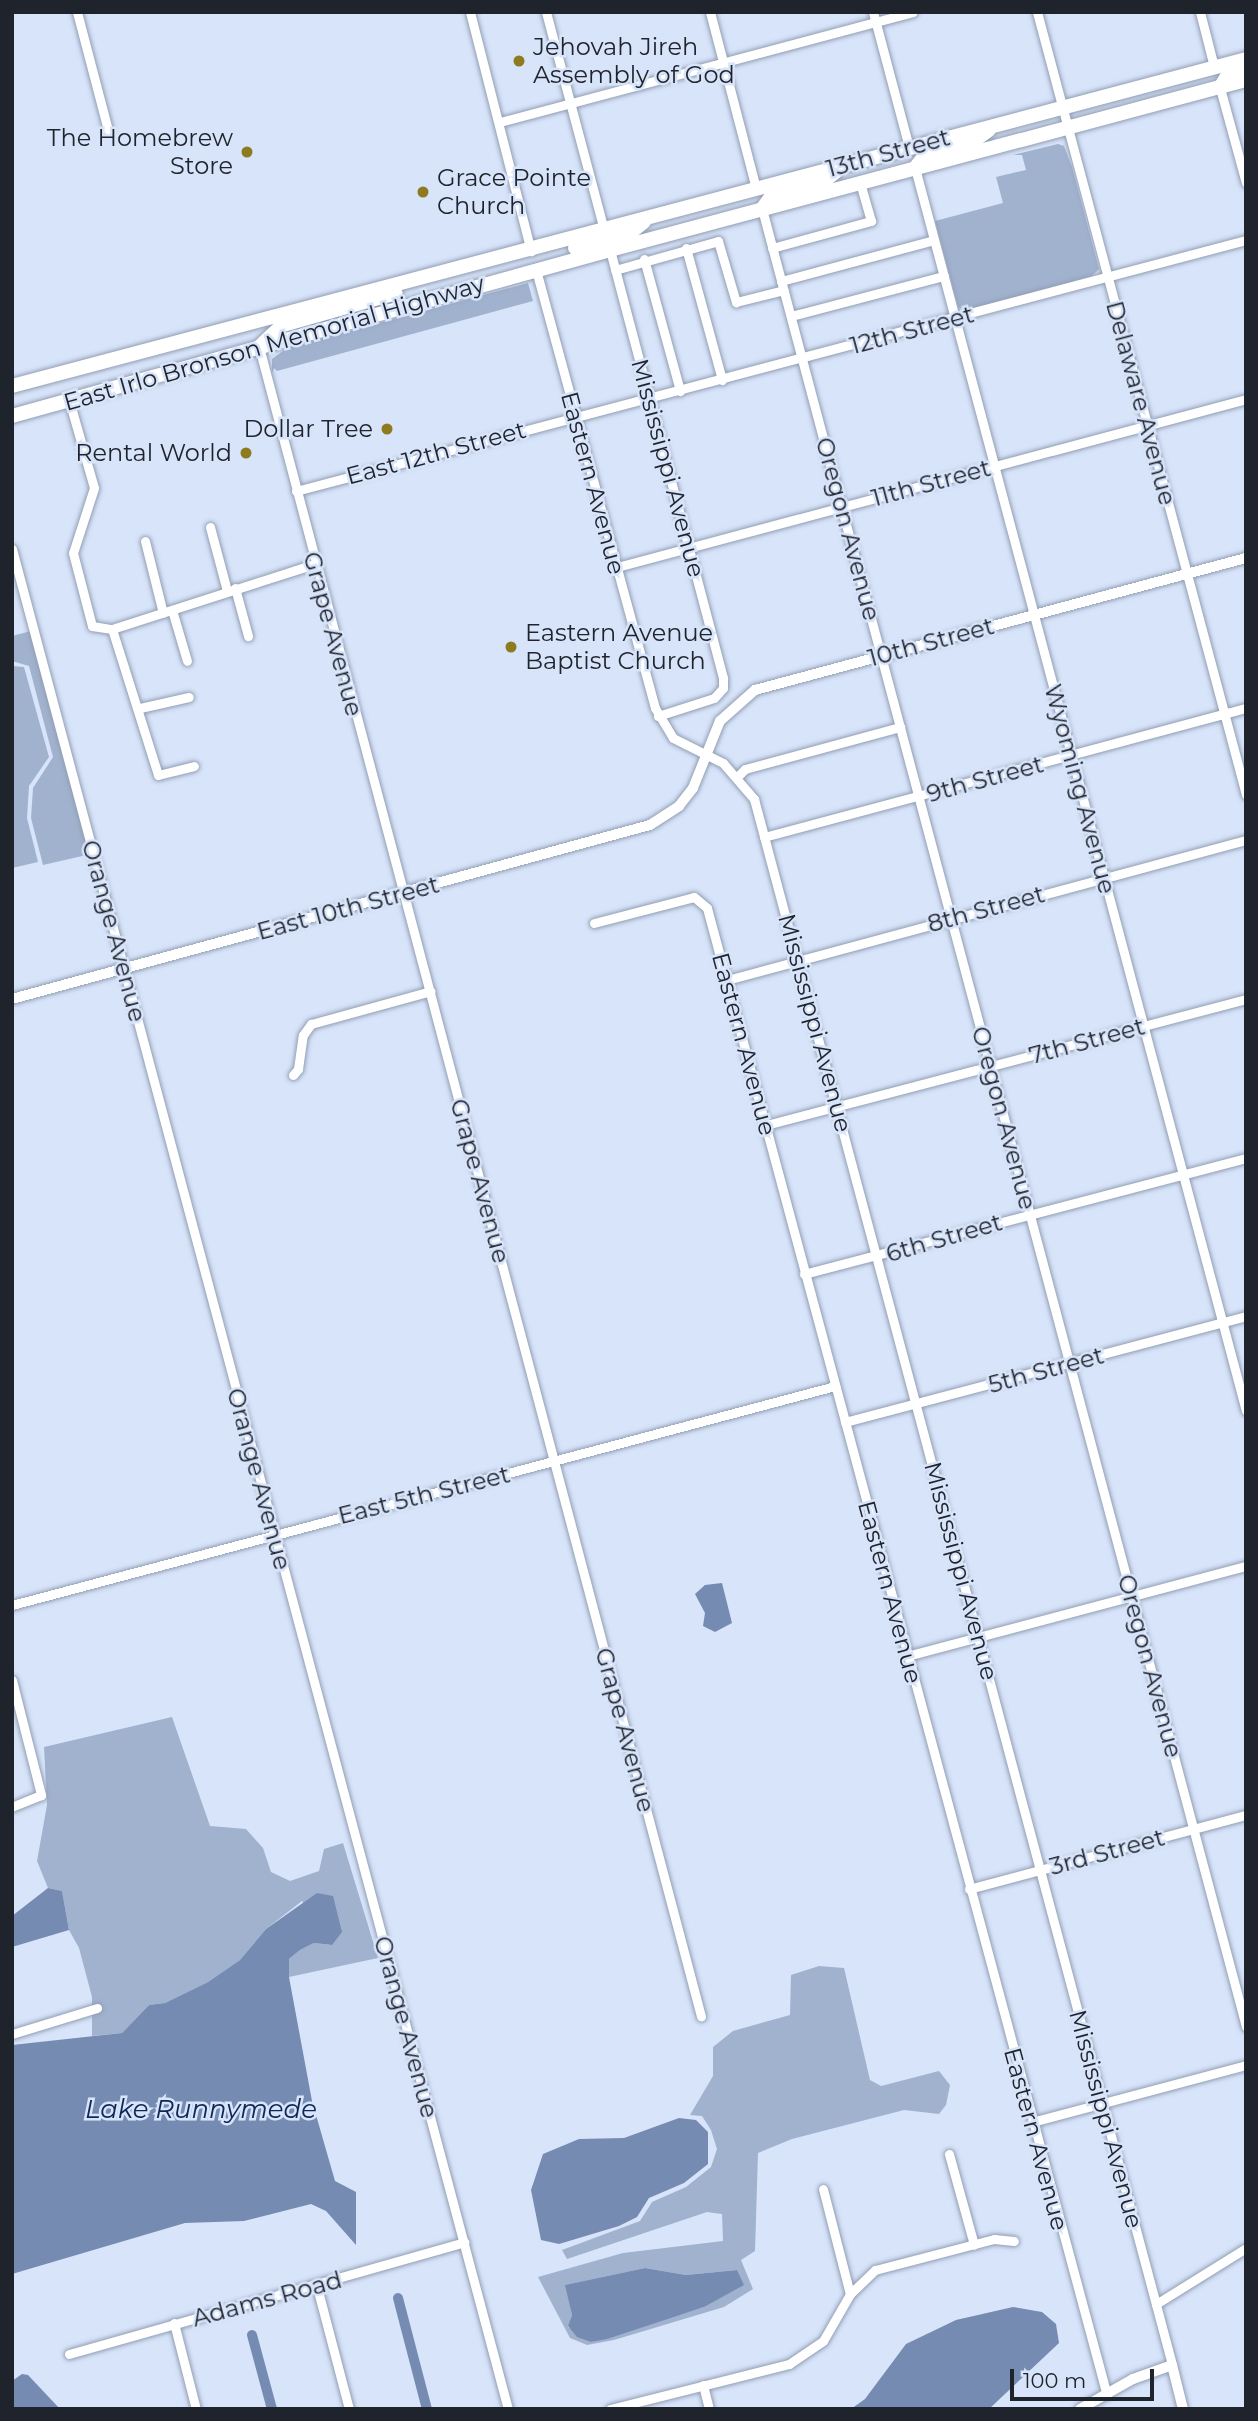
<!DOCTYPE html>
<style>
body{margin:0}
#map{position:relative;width:1258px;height:2421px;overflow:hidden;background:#d7e4fa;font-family:Montserrat,sans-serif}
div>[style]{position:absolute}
.green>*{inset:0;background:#a1b2cf}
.water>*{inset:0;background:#768bb1}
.canal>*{height:10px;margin:-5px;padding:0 5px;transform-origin:5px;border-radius:5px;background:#768bb1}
.roads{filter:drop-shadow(0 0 2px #929eb3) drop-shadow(0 0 2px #929eb3)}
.minor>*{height:9px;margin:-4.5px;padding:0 4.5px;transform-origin:4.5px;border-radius:4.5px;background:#fff}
.tertiary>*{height:10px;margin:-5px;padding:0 5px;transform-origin:5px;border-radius:5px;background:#fff}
.trunk>*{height:14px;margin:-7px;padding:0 7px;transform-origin:7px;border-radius:7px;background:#fff}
.dots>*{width:19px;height:19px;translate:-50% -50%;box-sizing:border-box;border:4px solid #d7e4fa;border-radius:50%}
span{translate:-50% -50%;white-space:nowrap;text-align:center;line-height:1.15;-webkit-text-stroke:5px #d7e4fa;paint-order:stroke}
.poi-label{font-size:24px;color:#1f232c}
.left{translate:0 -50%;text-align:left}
.right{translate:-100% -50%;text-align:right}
.street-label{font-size:24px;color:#1f232c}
.water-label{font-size:26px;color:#0e2757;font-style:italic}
.frame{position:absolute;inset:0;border:14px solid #1f232c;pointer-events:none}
.scale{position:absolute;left:1010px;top:2369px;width:144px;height:32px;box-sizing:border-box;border:4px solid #1f232c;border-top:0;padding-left:9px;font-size:21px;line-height:24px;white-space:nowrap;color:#1f232c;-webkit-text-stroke:5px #d7e4fa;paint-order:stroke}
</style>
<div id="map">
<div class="green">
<div style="clip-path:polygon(1058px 144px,1064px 146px,1072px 167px,1099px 269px,1092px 276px,969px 310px,958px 307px,935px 221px,1003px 203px,996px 177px,1026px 170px,1022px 155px,1013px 155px)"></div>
<div style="clip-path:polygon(528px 283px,533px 301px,277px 371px,274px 368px,272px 373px,272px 359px,287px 348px)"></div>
<div style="clip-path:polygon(31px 631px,91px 854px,43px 865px,31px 818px,33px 788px,53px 757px,29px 666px,12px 661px,12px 636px)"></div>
<div style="clip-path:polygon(12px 666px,24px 667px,49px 757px,29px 786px,27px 818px,38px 862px,12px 868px)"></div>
<div style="clip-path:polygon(172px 1717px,210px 1826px,246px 1829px,263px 1848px,271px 1872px,290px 1881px,319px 1871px,324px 1849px,343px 1843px,378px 1958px,289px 1977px,289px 1959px,300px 1950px,314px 1943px,332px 1945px,302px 1901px,266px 1929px,240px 1960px,208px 1982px,165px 2003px,149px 2005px,122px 2033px,92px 2036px,92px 1997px,79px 1948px,69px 1930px,62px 1891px,48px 1888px,37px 1861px,47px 1805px,44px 1747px)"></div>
<div style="clip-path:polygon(evenodd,819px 1966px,844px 1968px,870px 2080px,881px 2086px,939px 2071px,950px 2085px,946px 2105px,939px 2114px,904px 2110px,792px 2139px,758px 2153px,755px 2251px,741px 2260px,753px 2289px,724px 2307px,614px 2340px,587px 2345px,570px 2338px,538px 2277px,623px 2253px,723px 2241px,722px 2214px,707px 2212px,567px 2259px,562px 2250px,640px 2221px,652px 2202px,686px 2187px,711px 2167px,717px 2149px,711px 2130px,702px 2116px,690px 2115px,713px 2076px,713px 2047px,733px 2031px,790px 2015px,791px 1975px,819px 1966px,645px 2268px,686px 2275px,737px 2270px,704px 2307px,591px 2342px,568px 2327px,572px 2315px,566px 2285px,645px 2268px)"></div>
</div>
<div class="water">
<div style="clip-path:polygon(722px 1583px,732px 1623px,715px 1632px,703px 1626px,705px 1613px,695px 1594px,705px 1585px)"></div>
<div style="clip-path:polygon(48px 1888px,62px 1891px,69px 1930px,12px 1947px,12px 1916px)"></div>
<div style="clip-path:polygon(317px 1893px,333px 1896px,342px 1932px,332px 1945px,314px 1943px,300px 1950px,289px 1959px,289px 1977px,312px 2101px,335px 2181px,356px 2192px,356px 2245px,326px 2211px,311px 2204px,244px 2221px,185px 2223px,12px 2274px,12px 2045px,122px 2033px,149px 2005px,165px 2003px,208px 1982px,240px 1960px,266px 1929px)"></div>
<div style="clip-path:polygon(679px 2118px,696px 2120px,708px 2132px,708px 2164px,684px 2183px,649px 2198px,637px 2217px,619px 2226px,559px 2244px,541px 2240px,531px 2190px,543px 2154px,579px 2139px,624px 2138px)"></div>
<div style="clip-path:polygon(645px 2268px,686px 2275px,737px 2270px,744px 2285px,704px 2307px,607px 2339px,591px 2342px,577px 2337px,568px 2326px,572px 2315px,565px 2285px)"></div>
<div style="clip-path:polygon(1013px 2307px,1042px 2312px,1056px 2324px,1059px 2343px,989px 2409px,851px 2409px,865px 2399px,906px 2344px,956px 2320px)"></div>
<div style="clip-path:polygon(22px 2374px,28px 2375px,60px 2409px,12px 2409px,12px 2381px)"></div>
</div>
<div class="canal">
<div style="left:398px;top:2298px;width:115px;rotate:75.4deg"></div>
<div style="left:252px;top:2335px;width:77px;rotate:74.9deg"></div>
</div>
<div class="roads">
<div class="minor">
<div style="left:77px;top:12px;width:122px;rotate:75.3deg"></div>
<div style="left:470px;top:12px;width:247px;rotate:75.7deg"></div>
<div style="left:546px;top:12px;width:226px;rotate:75.1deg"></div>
<div style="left:710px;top:12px;width:182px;rotate:75.4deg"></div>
<div style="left:873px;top:12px;width:140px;rotate:75.1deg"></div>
<div style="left:1037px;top:12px;width:810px;rotate:75.05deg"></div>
<div style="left:1200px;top:12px;width:57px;rotate:75.7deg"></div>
<div style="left:1220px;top:88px;width:98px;rotate:74.7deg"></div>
<div style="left:500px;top:122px;width:427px;rotate:-14.9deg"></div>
<div style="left:915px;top:168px;width:1286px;rotate:75.09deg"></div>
<div style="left:762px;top:209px;width:1881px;rotate:75.09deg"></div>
<div style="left:686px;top:248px;width:137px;rotate:74.7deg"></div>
<div style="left:772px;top:248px;width:103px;rotate:-15.3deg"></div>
<div style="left:871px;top:221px;width:40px;rotate:-106deg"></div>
<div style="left:610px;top:250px;width:443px;rotate:75.2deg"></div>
<div style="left:723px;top:678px;width:10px;rotate:90deg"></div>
<div style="left:723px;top:688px;width:13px;rotate:132deg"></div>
<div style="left:714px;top:698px;width:59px;rotate:162.2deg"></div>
<div style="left:644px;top:259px;width:137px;rotate:74.7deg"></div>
<div style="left:536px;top:270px;width:454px;rotate:74.8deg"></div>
<div style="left:655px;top:708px;width:35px;rotate:59deg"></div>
<div style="left:673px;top:738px;width:56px;rotate:26.6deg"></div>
<div style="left:723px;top:763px;width:48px;rotate:49.3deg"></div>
<div style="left:754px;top:799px;width:1621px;rotate:75.05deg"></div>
<div style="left:615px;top:270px;width:107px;rotate:-15.7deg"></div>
<div style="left:718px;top:241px;width:64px;rotate:73.6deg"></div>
<div style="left:736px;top:302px;width:49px;rotate:-14deg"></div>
<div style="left:781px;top:281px;width:158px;rotate:-15deg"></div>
<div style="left:791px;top:316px;width:158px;rotate:-14.7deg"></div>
<div style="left:259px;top:347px;width:1727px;rotate:75.17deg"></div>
<div style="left:69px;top:400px;width:91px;rotate:74.1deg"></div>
<div style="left:94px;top:488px;width:68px;rotate:107.9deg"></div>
<div style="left:73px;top:553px;width:75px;rotate:75.4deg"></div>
<div style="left:92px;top:626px;width:20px;rotate:9deg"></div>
<div style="left:112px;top:629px;width:213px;rotate:-17.8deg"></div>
<div style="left:296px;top:491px;width:983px;rotate:-14.8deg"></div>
<div style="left:210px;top:527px;width:66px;rotate:75.1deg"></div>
<div style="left:145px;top:541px;width:74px;rotate:76deg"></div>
<div style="left:12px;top:549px;width:1925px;rotate:75.07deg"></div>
<div style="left:617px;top:567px;width:651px;rotate:-14.95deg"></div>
<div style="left:235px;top:588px;width:50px;rotate:74.8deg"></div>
<div style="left:172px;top:610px;width:53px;rotate:73.6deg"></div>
<div style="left:112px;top:629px;width:153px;rotate:72.5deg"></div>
<div style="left:158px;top:775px;width:37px;rotate:-14deg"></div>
<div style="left:140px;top:708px;width:50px;rotate:-12.7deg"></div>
<div style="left:738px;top:776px;width:10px;rotate:-45deg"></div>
<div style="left:745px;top:769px;width:161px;rotate:-15.2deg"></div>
<div style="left:764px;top:837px;width:499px;rotate:-15deg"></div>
<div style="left:594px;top:923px;width:103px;rotate:-14.6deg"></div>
<div style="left:694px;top:897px;width:17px;rotate:40deg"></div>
<div style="left:707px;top:908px;width:1537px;rotate:74.95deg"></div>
<div style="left:727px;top:980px;width:538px;rotate:-15.1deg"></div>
<div style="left:293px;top:1075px;width:8px;rotate:-50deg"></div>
<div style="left:298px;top:1069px;width:34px;rotate:-82deg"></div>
<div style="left:303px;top:1035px;width:14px;rotate:-54deg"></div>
<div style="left:311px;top:1024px;width:124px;rotate:-15.4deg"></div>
<div style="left:766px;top:1125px;width:496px;rotate:-14.7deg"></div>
<div style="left:804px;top:1274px;width:457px;rotate:-14.7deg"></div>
<div style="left:845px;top:1422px;width:415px;rotate:-14.8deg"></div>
<div style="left:12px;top:1605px;width:852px;rotate:-14.9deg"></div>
<div style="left:907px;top:1656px;width:351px;rotate:-14.9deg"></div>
<div style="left:12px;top:1680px;width:119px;rotate:75.8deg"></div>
<div style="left:41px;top:1795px;width:31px;rotate:158deg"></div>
<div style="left:969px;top:1889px;width:287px;rotate:-15deg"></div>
<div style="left:12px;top:2034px;width:89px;rotate:-17deg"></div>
<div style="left:1032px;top:2122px;width:221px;rotate:-14.9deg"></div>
<div style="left:949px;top:2154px;width:94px;rotate:74.6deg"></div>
<div style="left:823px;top:2189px;width:108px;rotate:75.6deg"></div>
<div style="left:317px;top:2287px;width:126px;rotate:75.3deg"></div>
<div style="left:1156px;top:2304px;width:106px;rotate:-31.9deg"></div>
<div style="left:174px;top:2323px;width:89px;rotate:75.7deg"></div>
<div style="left:69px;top:2354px;width:411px;rotate:-15.8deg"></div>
<div style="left:703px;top:2385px;width:25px;rotate:76deg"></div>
<div style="left:610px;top:2409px;width:185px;rotate:-14.1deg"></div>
<div style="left:789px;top:2364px;width:41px;rotate:-34.1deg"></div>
<div style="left:823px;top:2341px;width:54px;rotate:-60.1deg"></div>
<div style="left:850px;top:2294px;width:35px;rotate:-44deg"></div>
<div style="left:875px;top:2270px;width:123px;rotate:-14.6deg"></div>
<div style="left:994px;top:2239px;width:20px;rotate:6deg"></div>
</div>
<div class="tertiary">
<div style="left:12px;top:999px;width:661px;rotate:-15.26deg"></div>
<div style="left:650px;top:825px;width:35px;rotate:-33deg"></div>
<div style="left:679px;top:806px;width:23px;rotate:-52deg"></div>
<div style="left:693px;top:788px;width:72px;rotate:-68.1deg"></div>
<div style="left:720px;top:721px;width:47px;rotate:-41.5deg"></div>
<div style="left:755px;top:690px;width:508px;rotate:-15.05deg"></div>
<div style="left:1080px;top:2409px;width:61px;rotate:-29.5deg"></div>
<div style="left:1133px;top:2379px;width:41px;rotate:-19.7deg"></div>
<div style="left:1172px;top:2365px;width:45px;rotate:76deg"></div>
</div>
<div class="trunk">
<div style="left:1220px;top:88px;width:16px;rotate:-60deg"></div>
<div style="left:1228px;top:74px;width:19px;rotate:-16deg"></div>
<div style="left:915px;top:168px;width:18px;rotate:-52deg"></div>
<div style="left:926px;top:154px;width:51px;rotate:-15.9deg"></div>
<div style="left:975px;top:140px;width:17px;rotate:-36deg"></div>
<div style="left:762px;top:209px;width:17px;rotate:-54deg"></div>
<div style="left:772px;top:195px;width:53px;rotate:-14.3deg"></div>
<div style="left:823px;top:182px;width:19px;rotate:-39deg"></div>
<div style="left:575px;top:248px;width:56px;rotate:-14.5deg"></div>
<div style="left:629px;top:234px;width:19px;rotate:-39deg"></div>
<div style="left:259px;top:347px;width:33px;rotate:-43deg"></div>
<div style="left:283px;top:325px;width:117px;rotate:-15.8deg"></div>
<div style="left:12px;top:386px;width:1277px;rotate:-14.84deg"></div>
<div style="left:12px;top:416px;width:621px;rotate:-15.51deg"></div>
<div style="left:610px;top:250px;width:658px;rotate:-14.97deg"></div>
</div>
</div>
<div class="dots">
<div style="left:519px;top:61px;background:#8e7a1f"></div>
<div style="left:247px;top:152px;background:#8e7a1f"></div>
<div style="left:423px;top:192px;background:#8e7a1f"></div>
<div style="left:387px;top:429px;background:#8e7a1f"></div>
<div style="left:246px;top:453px;background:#8e7a1f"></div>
<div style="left:511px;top:647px;background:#8e7a1f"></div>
</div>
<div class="poi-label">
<span class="left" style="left:533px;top:61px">Jehovah Jireh<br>Assembly of God</span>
<span class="right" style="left:233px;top:152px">The Homebrew<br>Store</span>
<span class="left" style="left:437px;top:192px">Grace Pointe<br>Church</span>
<span class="right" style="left:373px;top:429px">Dollar Tree</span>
<span class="right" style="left:232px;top:453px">Rental World</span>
<span class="left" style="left:525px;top:647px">Eastern Avenue<br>Baptist Church</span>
</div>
<div class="street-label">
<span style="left:888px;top:153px;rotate:-15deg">13th Street</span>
<span style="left:912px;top:330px;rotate:-15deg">12th Street</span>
<span style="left:274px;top:343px;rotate:-16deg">East Irlo Bronson Memorial Highway</span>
<span style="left:1141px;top:403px;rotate:75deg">Delaware Avenue</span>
<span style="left:436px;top:453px;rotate:-15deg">East 12th Street</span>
<span style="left:668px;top:468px;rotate:75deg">Mississippi Avenue</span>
<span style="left:593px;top:483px;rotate:75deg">Eastern Avenue</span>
<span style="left:931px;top:483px;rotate:-15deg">11th Street</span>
<span style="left:848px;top:529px;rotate:75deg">Oregon Avenue</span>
<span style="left:333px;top:634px;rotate:75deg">Grape Avenue</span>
<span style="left:931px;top:642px;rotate:-15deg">10th Street</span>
<span style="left:985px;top:779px;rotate:-15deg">9th Street</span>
<span style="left:1080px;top:789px;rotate:75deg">Wyoming Avenue</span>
<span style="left:348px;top:908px;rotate:-15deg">East 10th Street</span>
<span style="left:986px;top:909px;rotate:-15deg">8th Street</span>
<span style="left:114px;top:931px;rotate:75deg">Orange Avenue</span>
<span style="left:815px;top:1023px;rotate:75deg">Mississippi Avenue</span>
<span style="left:1087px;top:1041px;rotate:-15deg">7th Street</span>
<span style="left:744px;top:1044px;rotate:75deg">Eastern Avenue</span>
<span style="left:1004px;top:1118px;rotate:75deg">Oregon Avenue</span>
<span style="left:480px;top:1181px;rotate:75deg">Grape Avenue</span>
<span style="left:944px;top:1238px;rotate:-16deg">6th Street</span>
<span style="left:1046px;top:1370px;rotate:-15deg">5th Street</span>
<span style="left:259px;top:1479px;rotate:75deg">Orange Avenue</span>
<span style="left:424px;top:1495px;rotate:-14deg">East 5th Street</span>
<span style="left:961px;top:1571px;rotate:75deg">Mississippi Avenue</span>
<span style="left:890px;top:1592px;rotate:75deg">Eastern Avenue</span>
<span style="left:1150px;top:1666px;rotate:75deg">Oregon Avenue</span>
<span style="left:625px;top:1730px;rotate:75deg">Grape Avenue</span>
<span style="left:1107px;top:1852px;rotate:-15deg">3rd Street</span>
<span style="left:406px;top:2027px;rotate:75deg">Orange Avenue</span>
<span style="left:1106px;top:2119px;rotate:75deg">Mississippi Avenue</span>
<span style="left:1036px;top:2139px;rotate:75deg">Eastern Avenue</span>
<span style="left:267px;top:2299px;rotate:-15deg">Adams Road</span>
</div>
<div class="water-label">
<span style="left:201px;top:2110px">Lake Runnymede</span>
</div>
<div class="frame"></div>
<div class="scale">100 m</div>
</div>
